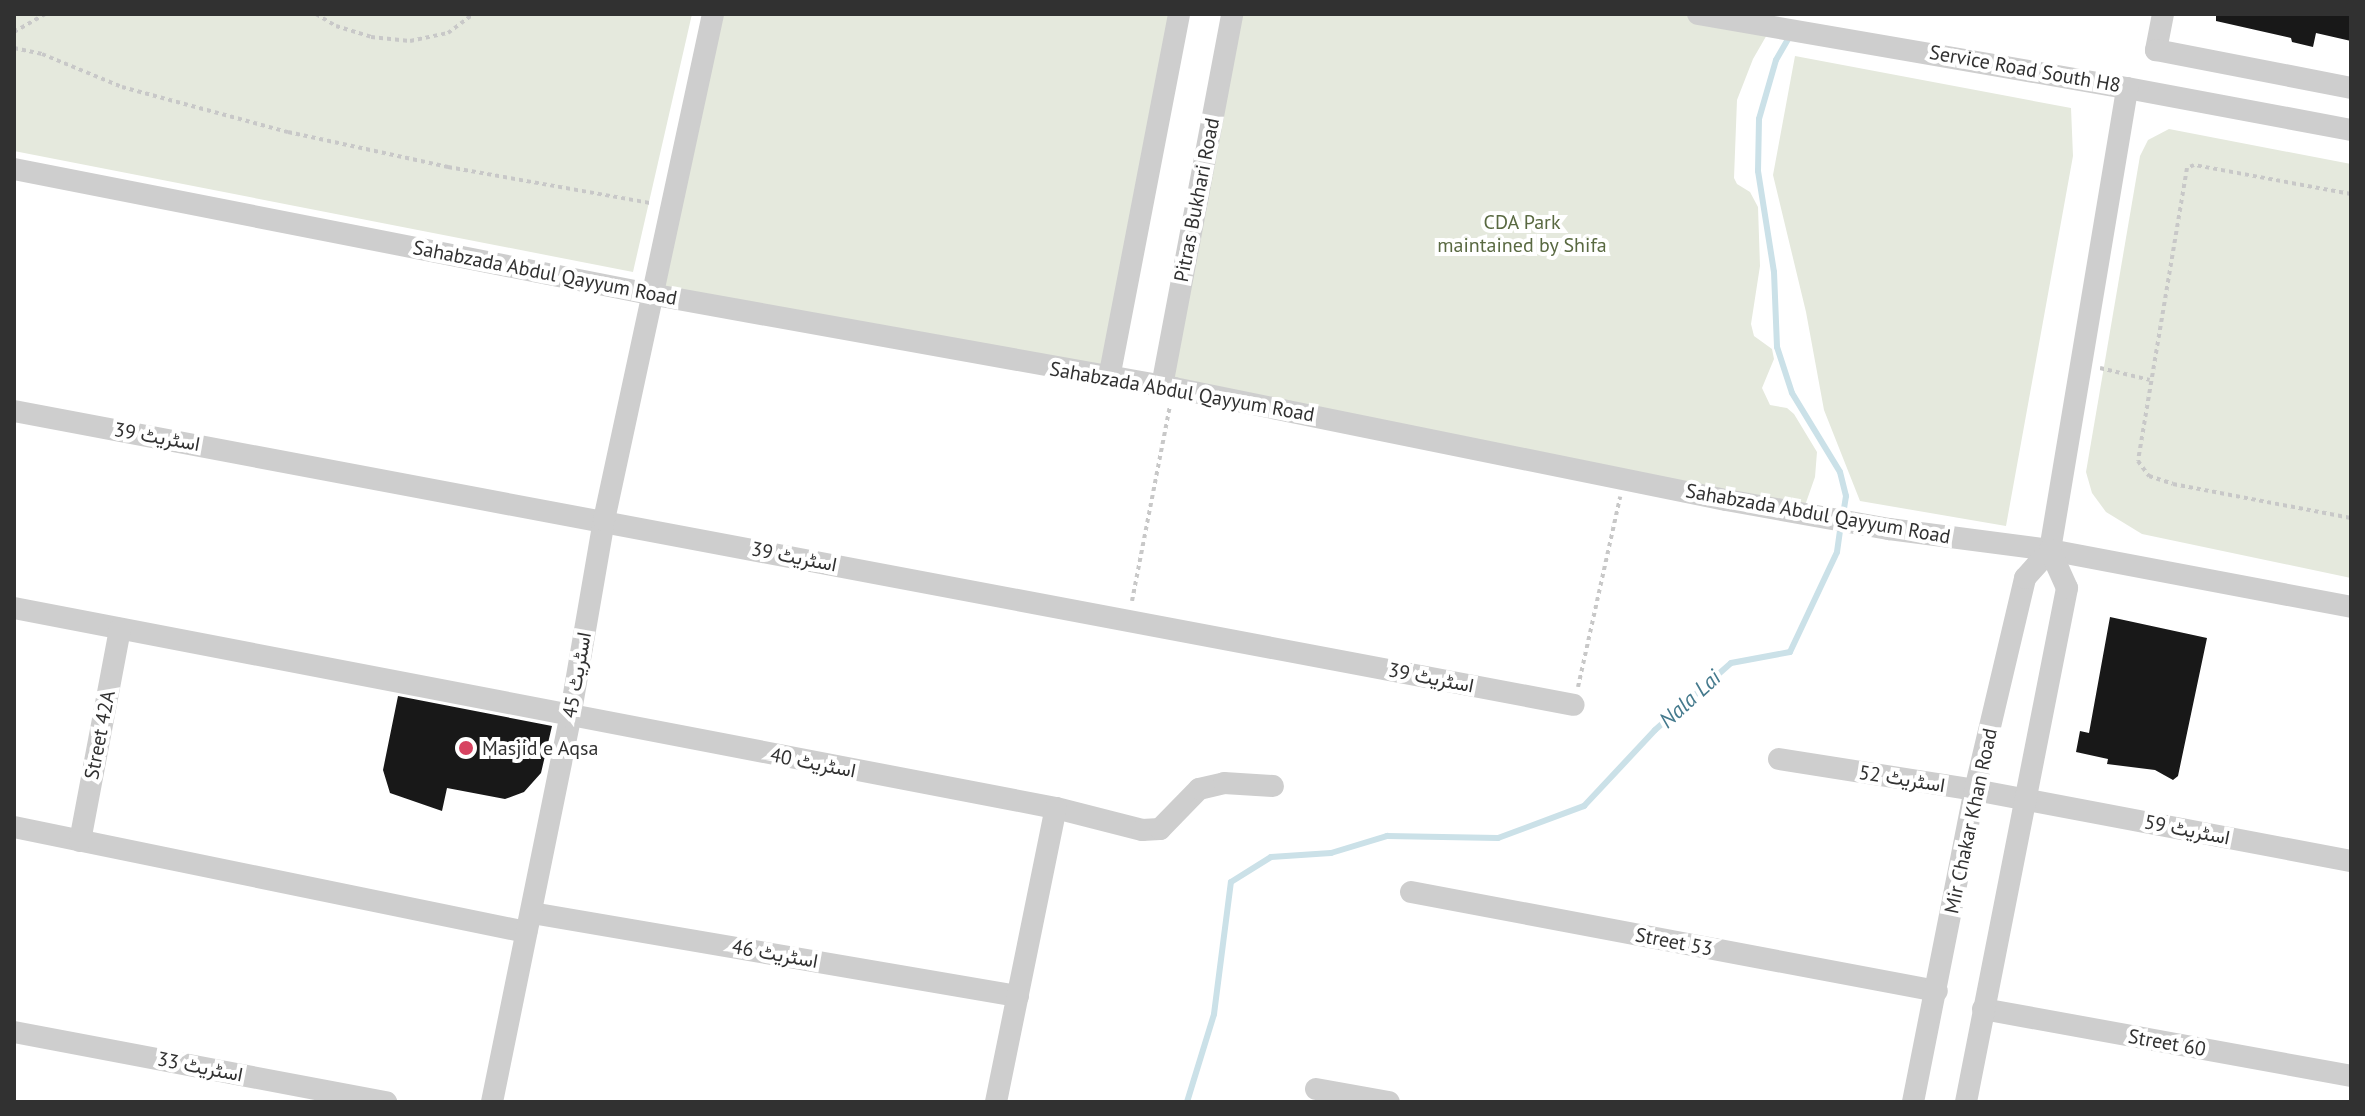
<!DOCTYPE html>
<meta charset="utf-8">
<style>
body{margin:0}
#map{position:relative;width:2365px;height:1116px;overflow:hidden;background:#fff;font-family:"PT Sans",Vazirmatn,sans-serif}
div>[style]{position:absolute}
.green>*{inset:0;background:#e5e9dd}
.stream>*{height:6px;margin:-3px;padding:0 3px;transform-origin:3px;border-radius:3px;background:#cbe1e8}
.building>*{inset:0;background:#181818}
.path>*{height:4px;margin-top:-2px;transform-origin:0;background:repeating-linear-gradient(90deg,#c8c8c8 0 4px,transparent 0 8px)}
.minor>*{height:22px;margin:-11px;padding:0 11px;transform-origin:11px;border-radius:11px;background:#cecece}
.dots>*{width:22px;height:22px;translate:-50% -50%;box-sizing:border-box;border:4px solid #fff;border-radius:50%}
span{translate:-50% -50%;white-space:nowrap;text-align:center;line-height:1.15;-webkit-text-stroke:8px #fff;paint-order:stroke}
.street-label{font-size:20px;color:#313131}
.park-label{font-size:20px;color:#596941}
.poi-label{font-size:20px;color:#313131}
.left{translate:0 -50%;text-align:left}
.water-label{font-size:22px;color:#457a8d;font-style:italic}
.frame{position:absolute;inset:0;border:16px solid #313131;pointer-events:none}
</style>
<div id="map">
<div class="green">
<div style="clip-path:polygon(14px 14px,692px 14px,633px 272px,14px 151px)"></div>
<div style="clip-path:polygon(713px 14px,1179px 14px,1109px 378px,650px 294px)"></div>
<div style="clip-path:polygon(1232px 14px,1705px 14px,1772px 26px,1753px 59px,1737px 100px,1734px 178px,1737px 184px,1750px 192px,1758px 207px,1760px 266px,1751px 324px,1754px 336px,1772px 349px,1774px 359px,1762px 388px,1770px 405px,1787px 408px,1794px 414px,1817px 452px,1815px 477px,1802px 514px,1162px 386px)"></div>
<div style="clip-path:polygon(1795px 56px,2071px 108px,2073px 156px,2006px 526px,1860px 501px,1824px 410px,1806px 312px,1773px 175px)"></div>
<div style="clip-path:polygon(2169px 129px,2351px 164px,2351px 578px,2142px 534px,2106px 512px,2092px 493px,2086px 472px,2140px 156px,2148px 140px)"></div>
</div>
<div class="stream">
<div style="left:1791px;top:34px;width:30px;rotate:120deg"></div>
<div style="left:1776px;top:60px;width:61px;rotate:106.1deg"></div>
<div style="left:1759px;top:119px;width:52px;rotate:91.1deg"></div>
<div style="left:1758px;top:171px;width:102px;rotate:81deg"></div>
<div style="left:1774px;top:272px;width:75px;rotate:87.7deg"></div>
<div style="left:1777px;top:347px;width:48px;rotate:71.9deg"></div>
<div style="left:1792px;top:393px;width:92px;rotate:58.7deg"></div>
<div style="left:1840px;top:472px;width:25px;rotate:76deg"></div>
<div style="left:1846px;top:496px;width:18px;rotate:99deg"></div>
<div style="left:1187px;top:1102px;width:92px;rotate:-72.9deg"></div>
<div style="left:1214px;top:1014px;width:133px;rotate:-82.7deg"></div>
<div style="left:1231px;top:882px;width:47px;rotate:-32deg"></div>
<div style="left:1271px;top:857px;width:60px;rotate:-3.8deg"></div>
<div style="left:1331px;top:853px;width:59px;rotate:-16.9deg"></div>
<div style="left:1387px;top:836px;width:111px;rotate:1deg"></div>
<div style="left:1498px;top:838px;width:92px;rotate:-20.4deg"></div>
<div style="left:1584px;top:806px;width:104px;rotate:-46.9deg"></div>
<div style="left:1655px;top:730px;width:101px;rotate:-41.4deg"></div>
<div style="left:1731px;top:663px;width:60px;rotate:-10.6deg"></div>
<div style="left:1790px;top:652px;width:110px;rotate:-64.8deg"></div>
<div style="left:1837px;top:552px;width:27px;rotate:-82deg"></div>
</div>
<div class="building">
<div style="clip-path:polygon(2216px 14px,2351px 14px,2351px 41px,2316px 33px,2313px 47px,2292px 42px,2291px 38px,2216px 21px)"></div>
<div style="clip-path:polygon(2110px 617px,2207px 638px,2178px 776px,2173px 780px,2155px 770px,2107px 764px,2108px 759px,2076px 752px,2080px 731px,2089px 733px)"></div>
<div style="clip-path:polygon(398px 696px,552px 726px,541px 773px,524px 792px,505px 799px,447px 788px,442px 811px,390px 793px,383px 770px)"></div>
</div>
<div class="path">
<div style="left:316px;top:14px;width:23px;rotate:31deg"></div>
<div style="left:336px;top:26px;width:37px;rotate:17deg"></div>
<div style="left:371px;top:37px;width:39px;rotate:6deg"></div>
<div style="left:410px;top:41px;width:39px;rotate:-12deg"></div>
<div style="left:448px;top:33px;width:31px;rotate:-37deg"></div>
<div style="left:14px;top:32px;width:36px;rotate:-30deg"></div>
<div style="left:14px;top:48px;width:29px;rotate:12deg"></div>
<div style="left:42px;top:54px;width:87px;rotate:22.4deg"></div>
<div style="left:122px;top:87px;width:172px;rotate:15.2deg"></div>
<div style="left:288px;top:132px;width:164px;rotate:12.3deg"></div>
<div style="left:448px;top:167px;width:206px;rotate:10.1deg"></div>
<div style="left:2351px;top:194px;width:160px;rotate:-169.5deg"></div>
<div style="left:2194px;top:165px;width:8px;rotate:157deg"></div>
<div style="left:2187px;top:168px;width:297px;rotate:99.5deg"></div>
<div style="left:2138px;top:461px;width:19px;rotate:54deg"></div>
<div style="left:2149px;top:476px;width:25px;rotate:18deg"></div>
<div style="left:2173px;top:484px;width:181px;rotate:10.8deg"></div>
<div style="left:2100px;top:368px;width:51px;rotate:13.5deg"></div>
<div style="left:1132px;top:601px;width:199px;rotate:-79deg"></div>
<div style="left:1578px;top:687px;width:195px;rotate:-77.5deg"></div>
</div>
<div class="minor">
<div style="left:1698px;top:14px;width:435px;rotate:9.8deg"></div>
<div style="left:2127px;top:88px;width:228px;rotate:10.6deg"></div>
<div style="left:2163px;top:14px;width:37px;rotate:101deg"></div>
<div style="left:2156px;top:50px;width:199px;rotate:11deg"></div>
<div style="left:14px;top:169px;width:648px;rotate:11.12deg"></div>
<div style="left:650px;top:294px;width:532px;rotate:10.17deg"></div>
<div style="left:1174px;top:388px;width:563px;rotate:11.47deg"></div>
<div style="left:1726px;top:500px;width:166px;rotate:10.1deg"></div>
<div style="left:1889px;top:529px;width:162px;rotate:7.4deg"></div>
<div style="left:2050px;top:550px;width:306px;rotate:10.7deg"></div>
<div style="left:1109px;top:378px;width:371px;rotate:-79.1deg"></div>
<div style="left:1162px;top:386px;width:379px;rotate:-79.3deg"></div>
<div style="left:14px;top:411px;width:1587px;rotate:10.67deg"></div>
<div style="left:14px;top:608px;width:1061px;rotate:10.87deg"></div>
<div style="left:1056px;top:808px;width:89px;rotate:14.3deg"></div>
<div style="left:1142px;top:830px;width:18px;rotate:-3deg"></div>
<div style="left:1160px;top:829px;width:56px;rotate:-45.7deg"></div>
<div style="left:1199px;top:789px;width:26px;rotate:-13deg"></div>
<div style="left:1224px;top:783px;width:49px;rotate:3.5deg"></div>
<div style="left:1779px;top:759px;width:198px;rotate:9deg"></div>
<div style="left:1975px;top:790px;width:383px;rotate:10.7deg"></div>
<div style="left:14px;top:827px;width:523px;rotate:11.59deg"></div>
<div style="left:80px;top:841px;width:216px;rotate:-79.3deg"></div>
<div style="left:1411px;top:892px;width:535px;rotate:10.66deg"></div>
<div style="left:532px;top:913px;width:493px;rotate:9.7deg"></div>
<div style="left:1983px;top:1009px;width:374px;rotate:10.3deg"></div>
<div style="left:14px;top:1032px;width:379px;rotate:10.7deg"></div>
<div style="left:1316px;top:1089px;width:74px;rotate:10.1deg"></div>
<div style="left:492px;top:1102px;width:393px;rotate:-78.5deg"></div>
<div style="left:570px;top:717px;width:200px;rotate:-80.2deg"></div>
<div style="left:604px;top:520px;width:518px;rotate:-77.84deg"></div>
<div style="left:996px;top:1102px;width:300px;rotate:-78.5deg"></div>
<div style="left:1913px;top:1102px;width:318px;rotate:-78.8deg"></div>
<div style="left:1975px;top:790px;width:218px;rotate:-76.7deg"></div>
<div style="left:2025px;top:578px;width:38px;rotate:-48deg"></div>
<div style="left:2050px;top:550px;width:468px;rotate:-80.5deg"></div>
<div style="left:1966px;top:1102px;width:524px;rotate:-78.88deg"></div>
<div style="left:2067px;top:588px;width:42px;rotate:-114.1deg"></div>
</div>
<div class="dots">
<div style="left:466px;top:748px;background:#d74361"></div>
</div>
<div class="street-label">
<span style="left:2025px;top:69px;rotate:10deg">Service Road South H8</span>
<span style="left:1197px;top:200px;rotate:-79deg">Pitras Bukhari Road</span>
<span style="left:545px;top:273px;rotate:11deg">Sahabzada Abdul Qayyum Road</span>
<span style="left:1182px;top:392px;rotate:10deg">Sahabzada Abdul Qayyum Road</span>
<span style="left:157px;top:437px;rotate:10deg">اسٹریٹ 39</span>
<span style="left:1818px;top:514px;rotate:10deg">Sahabzada Abdul Qayyum Road</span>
<span style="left:794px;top:557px;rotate:11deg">اسٹریٹ 39</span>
<span style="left:577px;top:675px;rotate:-80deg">اسٹریٹ 45</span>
<span style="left:1431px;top:678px;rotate:11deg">اسٹریٹ 39</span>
<span style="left:100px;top:735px;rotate:-79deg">Street 42A</span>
<span style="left:813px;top:763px;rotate:11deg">اسٹریٹ 40</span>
<span style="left:1902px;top:779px;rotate:9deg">اسٹریٹ 52</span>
<span style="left:1971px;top:821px;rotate:-78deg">Mir Chakar Khan Road</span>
<span style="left:2187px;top:830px;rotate:11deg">اسٹریٹ 59</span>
<span style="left:1674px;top:942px;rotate:11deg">Street 53</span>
<span style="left:775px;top:954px;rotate:10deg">اسٹریٹ 46</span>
<span style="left:2167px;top:1043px;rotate:10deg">Street 60</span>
<span style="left:200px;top:1067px;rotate:11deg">اسٹریٹ 33</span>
</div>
<div class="park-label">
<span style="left:1522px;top:234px">CDA Park<br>maintained by Shifa</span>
</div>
<div class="poi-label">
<span class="left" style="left:482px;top:748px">Masjid e Aqsa</span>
</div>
<div class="water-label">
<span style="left:1690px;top:699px;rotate:-42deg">Nala Lai</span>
</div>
<div class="frame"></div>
</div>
